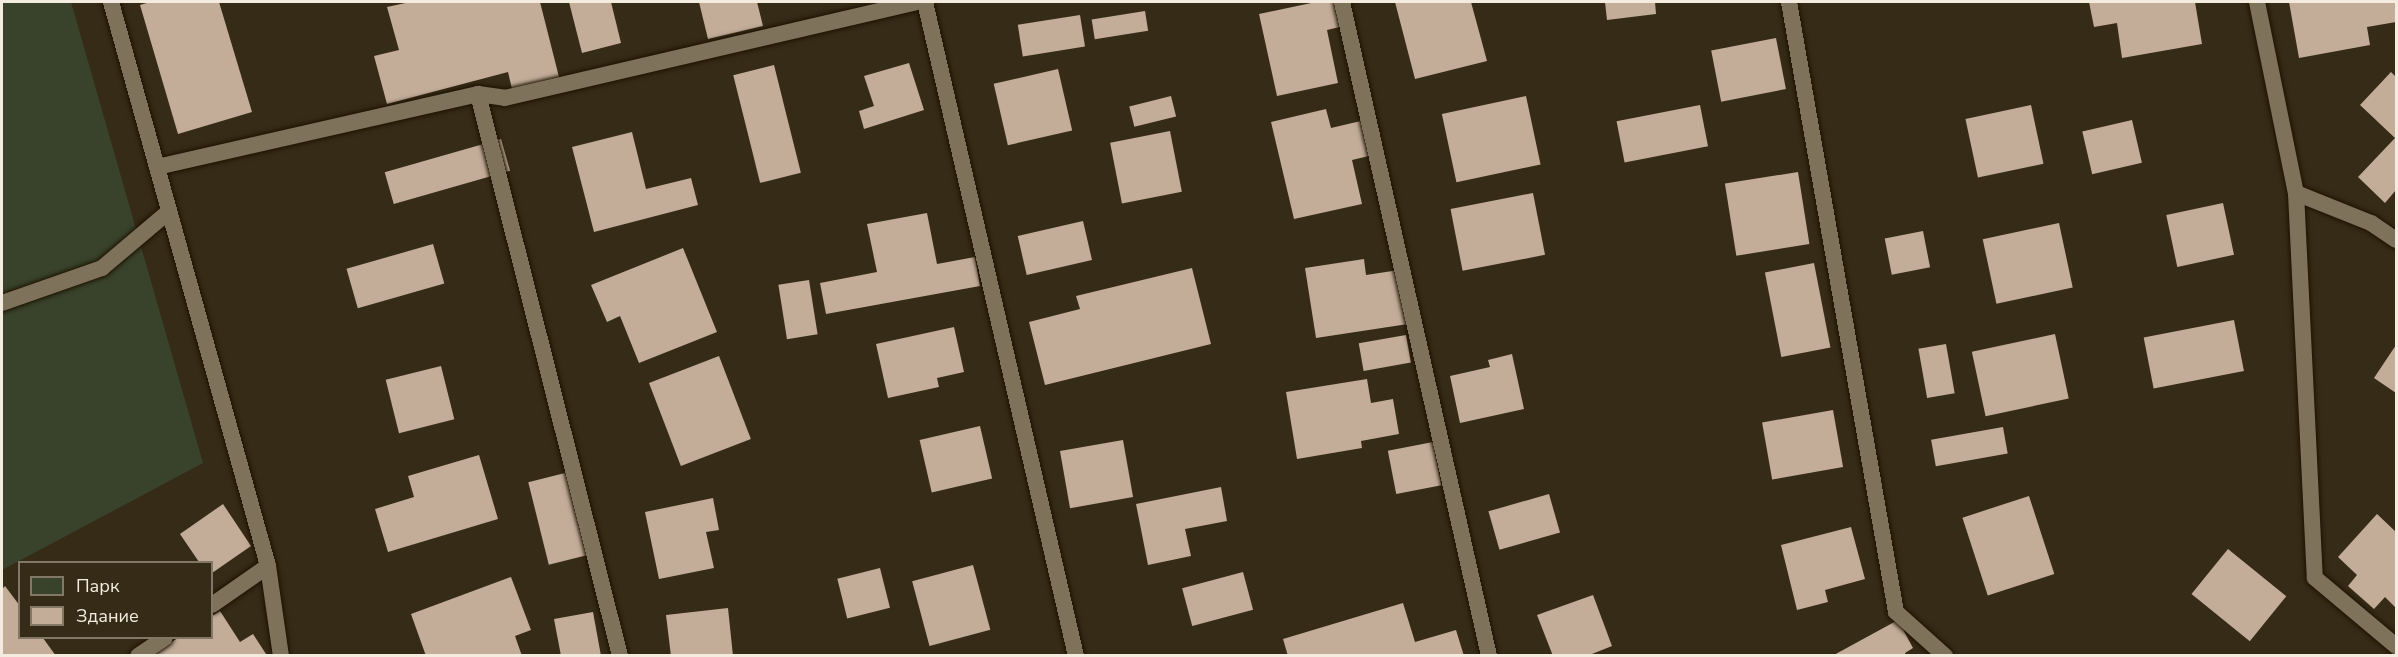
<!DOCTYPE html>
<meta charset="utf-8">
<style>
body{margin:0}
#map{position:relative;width:2398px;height:657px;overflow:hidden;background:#362b16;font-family:"Nunito Sans",sans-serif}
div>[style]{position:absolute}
.green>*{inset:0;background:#39432b}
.building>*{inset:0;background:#c3ad99;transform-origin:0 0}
.roads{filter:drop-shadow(0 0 2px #1d1301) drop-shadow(0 0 2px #1d1301)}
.service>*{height:16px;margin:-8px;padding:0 8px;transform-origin:8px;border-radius:8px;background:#7f725b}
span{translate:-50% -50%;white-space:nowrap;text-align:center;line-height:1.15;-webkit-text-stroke:6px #362b16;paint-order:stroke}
.frame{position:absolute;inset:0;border:3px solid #f3ecdf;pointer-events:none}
.legend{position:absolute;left:18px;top:561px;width:195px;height:78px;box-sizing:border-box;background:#362b16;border:2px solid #827866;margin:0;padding:8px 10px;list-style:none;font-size:18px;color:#f3ecdf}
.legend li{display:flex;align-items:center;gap:12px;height:30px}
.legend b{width:30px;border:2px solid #827866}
</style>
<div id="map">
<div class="green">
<div style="clip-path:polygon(2px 2px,71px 2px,203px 463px,2px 570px)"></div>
</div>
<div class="building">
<div style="clip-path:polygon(150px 2px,219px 2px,252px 112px,178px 134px,140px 5px)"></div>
<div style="clip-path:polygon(410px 2px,540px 2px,559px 77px,512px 89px,508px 72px,387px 104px,374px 56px,399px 50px,387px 7px)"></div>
<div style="clip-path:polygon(569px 2px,611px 2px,621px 43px,582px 53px)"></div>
<div style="clip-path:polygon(699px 2px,757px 2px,763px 26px,708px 39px)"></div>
<div style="clip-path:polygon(1316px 2px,1343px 2px,1348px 25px,1327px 30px,1338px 83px,1277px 96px,1259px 14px)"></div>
<div style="clip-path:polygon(1395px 2px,1471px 2px,1487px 61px,1415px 79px)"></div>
<div style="clip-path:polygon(1605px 2px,1655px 2px,1656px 14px,1607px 20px)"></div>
<div style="clip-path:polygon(2089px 2px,2195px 2px,2202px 44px,2122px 58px,2117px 23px,2094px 27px)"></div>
<div style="clip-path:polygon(2289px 2px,2396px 2px,2396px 22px,2367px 27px,2370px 45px,2299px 58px)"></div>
<div style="left:1145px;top:11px;width:20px;height:54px;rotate:81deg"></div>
<div style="left:1080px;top:15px;width:32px;height:63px;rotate:81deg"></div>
<div style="left:1776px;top:38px;width:52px;height:66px;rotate:79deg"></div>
<div style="clip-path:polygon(909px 63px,924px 110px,864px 129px,859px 111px,874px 106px,864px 76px)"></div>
<div style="left:774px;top:65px;width:111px;height:42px;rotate:76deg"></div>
<div style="left:1058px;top:69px;width:63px;height:66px;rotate:77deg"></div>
<div style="clip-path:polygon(2391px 72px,2396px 77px,2395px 138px,2360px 105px)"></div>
<div style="left:1171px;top:96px;width:21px;height:43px;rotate:76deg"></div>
<div style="left:1526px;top:96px;width:70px;height:86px;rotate:78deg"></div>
<div style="left:1700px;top:105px;width:42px;height:85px;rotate:79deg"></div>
<div style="left:2031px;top:105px;width:60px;height:67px;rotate:78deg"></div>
<div style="clip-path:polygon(1326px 109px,1331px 128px,1365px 120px,1373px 155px,1352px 160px,1362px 204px,1294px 219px,1271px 122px)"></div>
<div style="left:2132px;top:120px;width:44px;height:51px;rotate:77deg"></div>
<div style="left:1170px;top:131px;width:62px;height:61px;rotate:79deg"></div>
<div style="clip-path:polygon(632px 132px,646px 189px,691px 178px,698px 205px,594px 232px,572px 147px)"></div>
<div style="clip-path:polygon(2395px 138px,2396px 190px,2385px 203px,2358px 177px)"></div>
<div style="left:501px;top:139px;width:33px;height:121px;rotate:74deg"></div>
<div style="left:1798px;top:172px;width:73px;height:74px;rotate:81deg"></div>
<div style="left:1533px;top:193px;width:63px;height:84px;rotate:79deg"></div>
<div style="left:2223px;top:203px;width:53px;height:58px;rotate:78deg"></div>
<div style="clip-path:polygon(927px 213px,937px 264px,975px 257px,980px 286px,826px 314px,820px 283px,877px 272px,867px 224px)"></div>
<div style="left:1083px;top:221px;width:40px;height:67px;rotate:77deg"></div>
<div style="left:2059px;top:223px;width:66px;height:78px;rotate:78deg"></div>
<div style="left:1923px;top:231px;width:37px;height:39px;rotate:79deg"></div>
<div style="left:433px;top:244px;width:41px;height:90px;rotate:74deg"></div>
<div style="clip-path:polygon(683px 248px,717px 332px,639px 363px,620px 316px,607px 322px,591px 285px)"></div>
<div style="clip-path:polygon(1364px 259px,1366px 275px,1399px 270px,1408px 324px,1316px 338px,1305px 268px)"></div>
<div style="left:1814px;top:263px;width:86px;height:50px;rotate:79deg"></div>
<div style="clip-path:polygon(1192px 268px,1211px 344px,1045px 385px,1029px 322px,1080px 309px,1076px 296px)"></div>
<div style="left:809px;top:280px;width:55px;height:31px;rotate:81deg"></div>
<div style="left:2234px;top:320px;width:52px;height:92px;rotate:79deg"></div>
<div style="clip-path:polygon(954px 327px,964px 372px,937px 378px,939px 387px,888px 398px,876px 344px)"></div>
<div style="left:2055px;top:334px;width:66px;height:85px;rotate:78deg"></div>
<div style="left:1406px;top:335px;width:28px;height:48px;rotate:80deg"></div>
<div style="left:1946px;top:344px;width:50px;height:28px;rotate:80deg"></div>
<div style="clip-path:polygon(2396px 345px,2396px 393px,2374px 378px)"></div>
<div style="clip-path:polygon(1512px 354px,1524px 409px,1460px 423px,1450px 376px,1490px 367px,1488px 360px)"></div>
<div style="left:719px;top:356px;width:89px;height:75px;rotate:69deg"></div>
<div style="left:441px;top:366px;width:55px;height:57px;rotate:76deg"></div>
<div style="clip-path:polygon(1367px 379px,1371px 403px,1393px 399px,1399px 434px,1361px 441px,1362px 448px,1297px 459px,1286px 392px)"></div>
<div style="left:1833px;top:410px;width:58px;height:72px;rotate:80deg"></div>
<div style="left:980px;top:426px;width:54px;height:62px;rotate:77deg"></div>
<div style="left:2003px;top:427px;width:27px;height:73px;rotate:80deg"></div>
<div style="left:1123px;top:440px;width:58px;height:64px;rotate:80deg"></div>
<div style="left:1433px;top:442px;width:44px;height:46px;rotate:79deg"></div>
<div style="clip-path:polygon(479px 455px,498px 519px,388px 552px,375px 509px,414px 497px,408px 476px)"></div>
<div style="left:569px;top:472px;width:85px;height:42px;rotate:76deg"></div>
<div style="clip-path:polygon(1221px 487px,1227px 521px,1185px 529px,1191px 556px,1148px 565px,1136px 504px)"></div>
<div style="left:1549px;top:494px;width:40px;height:63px;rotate:74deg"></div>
<div style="left:2029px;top:496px;width:82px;height:70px;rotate:72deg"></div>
<div style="clip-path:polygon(713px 498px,719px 530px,706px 532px,714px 568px,659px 579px,645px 512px)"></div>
<div style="clip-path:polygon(223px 504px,251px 546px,212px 573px,212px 562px,199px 562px,180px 534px)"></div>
<div style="clip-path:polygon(2377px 514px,2396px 532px,2396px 608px,2385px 597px,2374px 609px,2348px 586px,2357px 575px,2338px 557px)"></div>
<div style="clip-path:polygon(1851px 527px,1865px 579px,1825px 590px,1828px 602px,1797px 610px,1781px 545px)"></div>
<div style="left:2228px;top:549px;width:75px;height:58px;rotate:39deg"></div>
<div style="left:973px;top:565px;width:67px;height:63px;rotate:75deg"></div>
<div style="left:880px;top:568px;width:41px;height:44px;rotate:76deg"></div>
<div style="left:1243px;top:572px;width:39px;height:63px;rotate:75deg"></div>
<div style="clip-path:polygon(511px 577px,531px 630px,515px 636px,522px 656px,426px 656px,411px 614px)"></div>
<div style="clip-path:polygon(5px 586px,20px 606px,20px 638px,43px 638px,56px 656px,2px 656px,2px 589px)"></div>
<div style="clip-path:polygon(1593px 595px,1612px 646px,1587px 656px,1553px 656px,1537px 615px)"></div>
<div style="clip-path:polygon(1403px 603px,1415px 642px,1456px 630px,1464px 656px,1288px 656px,1283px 639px)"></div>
<div style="clip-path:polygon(728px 608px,733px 656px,671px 656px,666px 615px)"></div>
<div style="clip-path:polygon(220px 611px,240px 642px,253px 634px,266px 654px,149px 656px,178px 638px,212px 638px,212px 616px)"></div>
<div style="clip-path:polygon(593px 612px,601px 656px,561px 656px,554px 619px)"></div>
<div style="clip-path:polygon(1898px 620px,1913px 648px,1905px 653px,1906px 656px,1832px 656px)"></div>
</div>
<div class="roads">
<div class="service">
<div style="left:111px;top:2px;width:585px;rotate:74.44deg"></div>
<div style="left:268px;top:566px;width:91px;rotate:81.8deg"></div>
<div style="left:925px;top:2px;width:671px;rotate:77deg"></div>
<div style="left:1342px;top:2px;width:670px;rotate:77.33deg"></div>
<div style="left:1789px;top:2px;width:619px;rotate:80.05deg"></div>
<div style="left:1896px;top:612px;width:66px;rotate:41.9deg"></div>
<div style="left:2257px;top:2px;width:195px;rotate:78.5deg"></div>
<div style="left:2296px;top:193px;width:385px;rotate:87.2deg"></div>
<div style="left:2315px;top:578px;width:106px;rotate:40deg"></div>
<div style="left:478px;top:94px;width:580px;rotate:75.82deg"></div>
<div style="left:157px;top:167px;width:329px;rotate:-12.8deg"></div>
<div style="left:478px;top:94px;width:27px;rotate:8deg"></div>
<div style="left:505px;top:98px;width:422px;rotate:-13.1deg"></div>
<div style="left:2296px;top:193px;width:81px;rotate:21.8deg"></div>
<div style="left:2371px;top:223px;width:30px;rotate:34deg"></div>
<div style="left:2px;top:303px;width:106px;rotate:-19.3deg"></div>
<div style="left:102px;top:268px;width:85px;rotate:-40.2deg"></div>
<div style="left:212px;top:605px;width:68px;rotate:-34.9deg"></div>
<div style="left:138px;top:656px;width:32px;rotate:-34deg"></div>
</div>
</div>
<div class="frame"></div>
<ul class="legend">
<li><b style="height:16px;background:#39432b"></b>Парк</li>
<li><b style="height:16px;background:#c3ad99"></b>Здание</li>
</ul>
</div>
